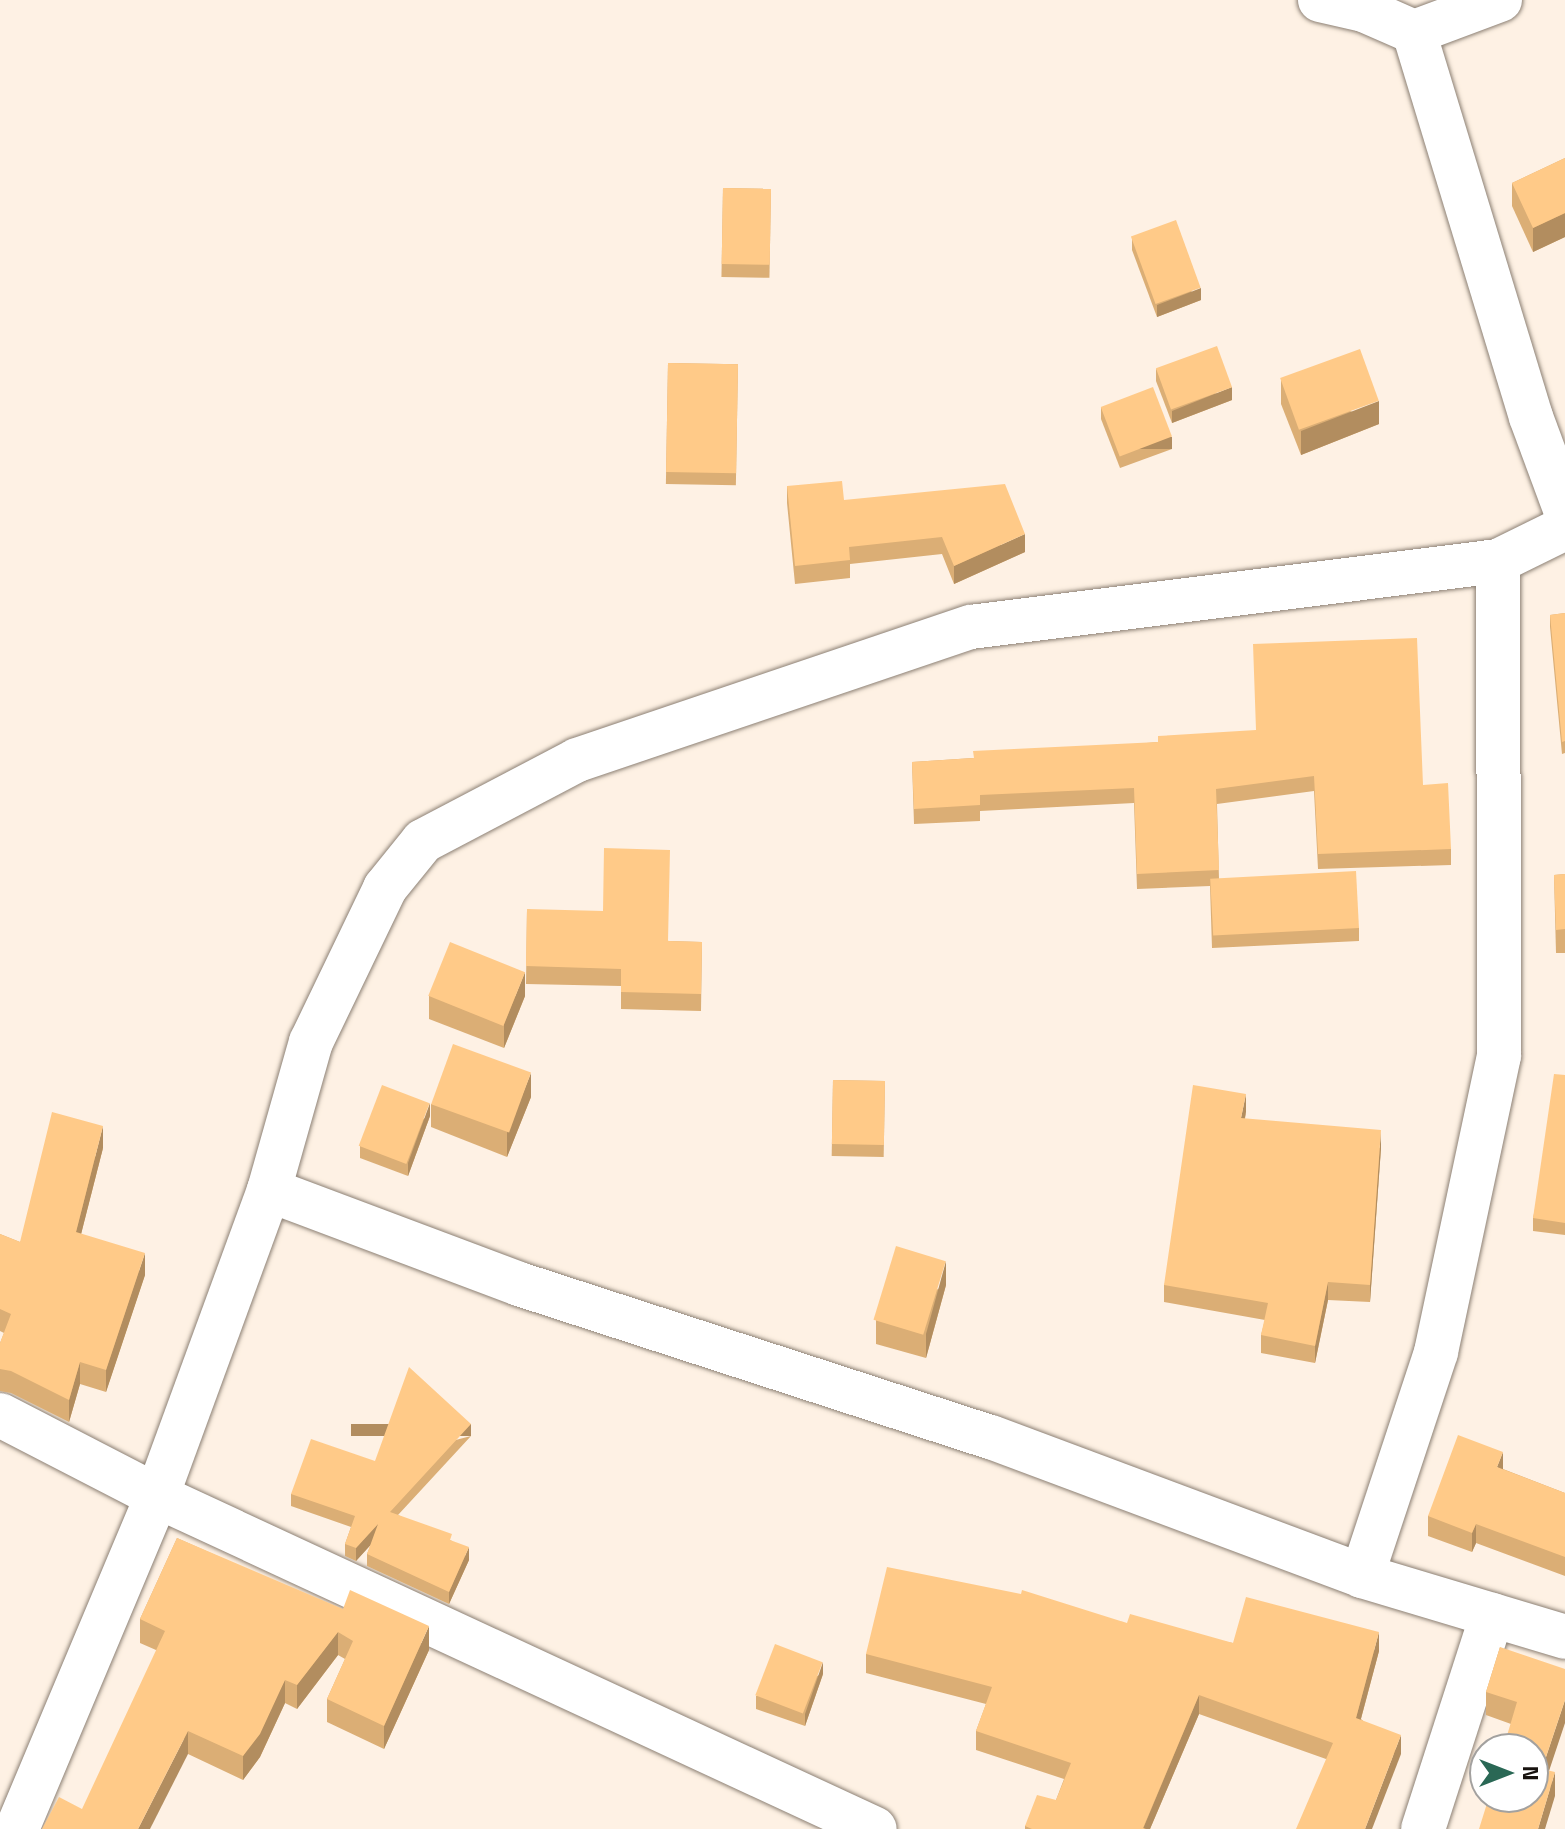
<!DOCTYPE html>
<style>
body{margin:0}
#map{position:relative;width:1565px;height:1829px;overflow:hidden;background:#fef1e4;font-family:"Titillium Web",sans-serif}
div>[style]{position:absolute}
.roads{filter:drop-shadow(0 0 2px #8c8074) drop-shadow(0 0 2px #8c8074)}
.minor>*{height:44px;margin:-22px;padding:0 22px;transform-origin:22px;border-radius:22px;background:#fff}
.wall>*{inset:0;background:#dbae75;transform-origin:0 0}
.shaded-wall>*{inset:0;background:#b28d5f;transform-origin:0 0}
.building>*{inset:0;background:#ffca88;transform-origin:0 0}
span{translate:-50% -50%;white-space:nowrap;text-align:center;line-height:1.15;-webkit-text-stroke:8px #fff;paint-order:stroke}
.north{position:absolute;left:1469px;top:1733px;width:80px;height:80px;box-sizing:border-box;background:#fff;border:2px solid #a3a19f;border-radius:50%;rotate:90deg;font-size:22px;font-weight:700;line-height:32px;text-align:center;color:#18130f}
.north::after{content:'';display:block;margin:auto;width:28px;height:36px;background:#2a6855;clip-path:polygon(50% 0,100% 100%,50% 72%,0 100%)}
</style>
<div id="map">
<div class="roads">
<div class="minor">
<div style="left:1320px;top:0;width:45px;rotate:12.8deg"></div>
<div style="left:1364px;top:10px;width:55px;rotate:23.7deg"></div>
<div style="left:1500px;top:0;width:92px;rotate:159.6deg"></div>
<div style="left:1414px;top:32px;width:402px;rotate:73.1deg"></div>
<div style="left:1531px;top:417px;width:98px;rotate:69.7deg"></div>
<div style="left:269px;top:1190px;width:267px;rotate:20.6deg"></div>
<div style="left:519px;top:1284px;width:496px;rotate:18deg"></div>
<div style="left:991px;top:1437px;width:396px;rotate:20.5deg"></div>
<div style="left:1362px;top:1576px;width:212px;rotate:16.7deg"></div>
<div style="left:0;top:1415px;width:177px;rotate:27.3deg"></div>
<div style="left:157px;top:1496px;width:791px;rotate:24.88deg"></div>
<div style="left:1362px;top:1576px;width:236px;rotate:-71.7deg"></div>
<div style="left:1436px;top:1352px;width:303px;rotate:-78deg"></div>
<div style="left:1499px;top:1056px;width:495px;rotate:-90.1deg"></div>
<div style="left:17px;top:1829px;width:361px;rotate:-67.2deg"></div>
<div style="left:157px;top:1496px;width:326px;rotate:-69.9deg"></div>
<div style="left:269px;top:1190px;width:154px;rotate:-74.2deg"></div>
<div style="left:311px;top:1042px;width:171px;rotate:-64.3deg"></div>
<div style="left:385px;top:888px;width:60px;rotate:-51deg"></div>
<div style="left:423px;top:841px;width:174px;rotate:-27.7deg"></div>
<div style="left:577px;top:760px;width:416px;rotate:-18.7deg"></div>
<div style="left:971px;top:627px;width:531px;rotate:-7.14deg"></div>
<div style="left:1498px;top:561px;width:75px;rotate:-26.2deg"></div>
<div style="left:1423px;top:1829px;width:225px;rotate:-72.1deg"></div>
</div>
</div>
<div class="wall">
<div style="clip-path:polygon(1565px 158px,1565px 237px,1533px 252px,1512px 206px,1512px 183px)"></div>
<div style="left:723px;top:188px;width:48px;height:89px;rotate:1deg"></div>
<div style="clip-path:polygon(1132px 238px,1201px 300px,1157px 317px,1132px 250px)"></div>
<div style="left:668px;top:363px;width:70px;height:121px;rotate:1deg"></div>
<div style="clip-path:polygon(1156px 369px,1232px 400px,1172px 423px,1156px 381px)"></div>
<div style="clip-path:polygon(1281px 380px,1379px 424px,1301px 455px,1281px 404px)"></div>
<div style="clip-path:polygon(1101px 407px,1172px 449px,1120px 468px,1101px 419px)"></div>
<div style="clip-path:polygon(787px 486px,844px 500px,1025px 552px,954px 584px,942px 554px,850px 564px,850px 578px,795px 584px,787px 503px)"></div>
<div style="clip-path:polygon(1565px 613px,1565px 753px,1562px 754px,1550px 627px,1550px 615px)"></div>
<div style="clip-path:polygon(1158px 742px,1423px 785px,1451px 849px,1451px 865px,1318px 869px,1314px 791px,1217px 804px,1219px 879px,1359px 928px,1359px 941px,1212px 948px,1210px 886px,1137px 889px,1134px 803px,980px 811px,980px 821px,914px 824px,912px 762px,973px 758px)"></div>
<div style="clip-path:polygon(1565px 874px,1565px 953px,1556px 953px,1554px 875px)"></div>
<div style="clip-path:polygon(527px 909px,669px 941px,702px 942px,701px 1011px,621px 1009px,621px 986px,526px 984px)"></div>
<div style="clip-path:polygon(429px 996px,525px 996px,504px 1048px,429px 1019px)"></div>
<div style="clip-path:polygon(1565px 1075px,1565px 1235px,1533px 1231px,1533px 1218px)"></div>
<div style="left:833px;top:1080px;width:52px;height:76px;rotate:1deg"></div>
<div style="clip-path:polygon(531px 1097px,507px 1157px,431px 1127px,431px 1104px)"></div>
<div style="clip-path:polygon(1246px 1112px,1245px 1119px,1381px 1148px,1370px 1302px,1328px 1300px,1315px 1363px,1261px 1353px,1261px 1335px,1265px 1320px,1164px 1302px,1164px 1285px)"></div>
<div style="clip-path:polygon(430px 1116px,408px 1176px,360px 1158px,360px 1146px)"></div>
<div style="clip-path:polygon(103px 1148px,81px 1234px,145px 1275px,106px 1392px,80px 1384px,69px 1422px,11px 1393px,0 1391px,0 1343px,4px 1333px,0 1331px,0 1234px,20px 1242px)"></div>
<div style="clip-path:polygon(946px 1285px,926px 1358px,876px 1344px,876px 1320px)"></div>
<div style="clip-path:polygon(471px 1436px,398px 1515px,452px 1541px,469px 1560px,449px 1604px,367px 1566px,367px 1554px,371px 1544px,356px 1561px,345px 1556px,345px 1544px,351px 1527px,291px 1506px,291px 1494px,375px 1461px)"></div>
<div style="clip-path:polygon(1503px 1469px,1565px 1493px,1565px 1576px,1476px 1543px,1472px 1552px,1428px 1536px,1428px 1516px)"></div>
<div style="clip-path:polygon(177px 1538px,429px 1650px,384px 1749px,327px 1722px,327px 1699px,345px 1659px,338px 1655px,297px 1709px,285px 1703px,260px 1757px,243px 1780px,188px 1754px,156px 1650px,140px 1643px,140px 1619px)"></div>
<div style="clip-path:polygon(1127px 1623px,1233px 1643px,1379px 1651px,1361px 1719px,1401px 1754px,1326px 1759px,1199px 1714px,1150px 1829px,1025px 1829px,1025px 1826px,1056px 1800px,1064px 1779px,976px 1750px,976px 1731px,986px 1704px,866px 1673px,866px 1654px)"></div>
<div style="clip-path:polygon(1500px 1647px,1549px 1771px,1555px 1796px,1511px 1724px,1486px 1715px,1486px 1692px)"></div>
<div style="clip-path:polygon(823px 1674px,805px 1726px,756px 1709px,756px 1696px)"></div>
</div>
<div class="shaded-wall">
<div style="clip-path:polygon(1565px 213px,1565px 237px,1533px 252px,1533px 228px)"></div>
<div style="clip-path:polygon(1201px 288px,1201px 300px,1157px 317px,1157px 305px)"></div>
<div style="clip-path:polygon(1232px 387px,1232px 400px,1172px 423px,1172px 411px)"></div>
<div style="clip-path:polygon(1379px 401px,1379px 424px,1301px 455px,1301px 431px)"></div>
<div style="left:1172px;top:437px;width:12px;height:55px;rotate:90deg"></div>
<div style="clip-path:polygon(1025px 534px,1025px 552px,954px 584px,954px 566px)"></div>
<div style="clip-path:polygon(525px 972px,525px 996px,504px 1048px,504px 1024px)"></div>
<div style="clip-path:polygon(531px 1073px,531px 1097px,507px 1157px,507px 1133px)"></div>
<div style="clip-path:polygon(1246px 1094px,1246px 1112px,1241px 1136px,1241px 1118px)"></div>
<div style="clip-path:polygon(430px 1103px,430px 1116px,408px 1176px,408px 1163px)"></div>
<div style="clip-path:polygon(103px 1126px,103px 1148px,76px 1254px,76px 1232px)"></div>
<div style="clip-path:polygon(1381px 1130px,1381px 1148px,1370px 1302px,1370px 1285px)"></div>
<div style="clip-path:polygon(145px 1253px,145px 1275px,106px 1392px,106px 1370px)"></div>
<div style="clip-path:polygon(946px 1261px,946px 1285px,926px 1358px,926px 1334px)"></div>
<div style="clip-path:polygon(1328px 1282px,1328px 1300px,1315px 1363px,1315px 1346px)"></div>
<div style="clip-path:polygon(80px 1362px,80px 1384px,69px 1422px,69px 1400px)"></div>
<div style="left:471px;top:1424px;width:12px;height:120px;rotate:90deg"></div>
<div style="clip-path:polygon(1503px 1452px,1503px 1472px,1497px 1467px)"></div>
<div style="clip-path:polygon(378px 1524px,378px 1537px,356px 1561px,356px 1548px)"></div>
<div style="clip-path:polygon(1476px 1524px,1476px 1543px,1472px 1552px,1472px 1533px)"></div>
<div style="clip-path:polygon(469px 1547px,469px 1560px,449px 1604px,449px 1592px)"></div>
<div style="clip-path:polygon(429px 1626px,429px 1650px,384px 1749px,384px 1726px)"></div>
<div style="clip-path:polygon(338px 1632px,338px 1655px,297px 1709px,297px 1685px)"></div>
<div style="clip-path:polygon(1379px 1632px,1379px 1651px,1356px 1737px,1356px 1718px)"></div>
<div style="clip-path:polygon(823px 1662px,823px 1674px,805px 1726px,805px 1714px)"></div>
<div style="clip-path:polygon(285px 1680px,285px 1703px,260px 1757px,243px 1780px,243px 1756px)"></div>
<div style="clip-path:polygon(1199px 1695px,1199px 1714px,1150px 1829px,1143px 1829px)"></div>
<div style="clip-path:polygon(1565px 1700px,1565px 1723px,1542px 1792px,1542px 1769px)"></div>
<div style="clip-path:polygon(188px 1731px,188px 1754px,150px 1829px,138px 1829px)"></div>
<div style="clip-path:polygon(1401px 1735px,1401px 1754px,1372px 1829px,1365px 1829px)"></div>
<div style="clip-path:polygon(1555px 1772px,1555px 1796px,1545px 1829px,1538px 1829px)"></div>
</div>
<div class="building">
<div style="clip-path:polygon(1565px 158px,1565px 213px,1533px 228px,1512px 183px)"></div>
<div style="left:723px;top:188px;width:48px;height:76px;rotate:1deg"></div>
<div style="left:1176px;top:220px;width:72px;height:48px;rotate:70deg"></div>
<div style="left:1217px;top:346px;width:44px;height:65px;rotate:70deg"></div>
<div style="left:1360px;top:349px;width:55px;height:85px;rotate:70deg"></div>
<div style="left:668px;top:363px;width:70px;height:109px;rotate:1deg"></div>
<div style="left:1153px;top:387px;width:53px;height:56px;rotate:69deg"></div>
<div style="clip-path:polygon(842px 481px,844px 500px,1005px 484px,1025px 534px,954px 566px,942px 537px,849px 547px,850px 560px,795px 566px,787px 486px)"></div>
<div style="clip-path:polygon(1565px 613px,1565px 741px,1562px 742px,1550px 615px)"></div>
<div style="clip-path:polygon(1417px 638px,1423px 785px,1448px 783px,1451px 849px,1318px 854px,1314px 776px,1216px 789px,1219px 870px,1137px 874px,1134px 788px,980px 795px,980px 805px,914px 809px,912px 762px,974px 758px,973px 751px,1158px 742px,1158px 736px,1256px 730px,1253px 644px)"></div>
<div style="clip-path:polygon(604px 848px,670px 850px,668px 941px,702px 942px,701px 994px,621px 992px,621px 969px,526px 966px,527px 909px,603px 911px)"></div>
<div style="left:1356px;top:871px;width:57px;height:146px;rotate:87deg"></div>
<div style="clip-path:polygon(1565px 874px,1565px 929px,1556px 930px,1554px 875px)"></div>
<div style="left:450px;top:942px;width:81px;height:58px;rotate:22deg"></div>
<div style="left:453px;top:1044px;width:83px;height:64px;rotate:20deg"></div>
<div style="clip-path:polygon(1554px 1074px,1565px 1075px,1565px 1223px,1533px 1218px)"></div>
<div style="left:833px;top:1080px;width:52px;height:64px;rotate:1deg"></div>
<div style="left:382px;top:1085px;width:51px;height:65px;rotate:21deg"></div>
<div style="clip-path:polygon(1193px 1085px,1246px 1094px,1241px 1118px,1381px 1130px,1370px 1285px,1328px 1282px,1315px 1346px,1261px 1335px,1268px 1303px,1164px 1285px)"></div>
<div style="clip-path:polygon(52px 1112px,103px 1126px,76px 1232px,145px 1253px,106px 1370px,80px 1362px,69px 1400px,11px 1371px,0 1369px,0 1343px,11px 1314px,0 1309px,0 1234px,20px 1242px)"></div>
<div style="left:896px;top:1246px;width:52px;height:77px;rotate:17deg"></div>
<div style="clip-path:polygon(409px 1367px,471px 1424px,390px 1512px,452px 1534px,450px 1540px,469px 1547px,449px 1592px,367px 1554px,378px 1524px,356px 1548px,345px 1544px,355px 1516px,291px 1494px,311px 1439px,375px 1461px)"></div>
<div style="clip-path:polygon(1458px 1435px,1503px 1452px,1497px 1467px,1565px 1493px,1565px 1557px,1476px 1524px,1472px 1533px,1428px 1516px)"></div>
<div style="clip-path:polygon(177px 1538px,343px 1609px,350px 1590px,429px 1626px,384px 1726px,327px 1699px,353px 1641px,338px 1632px,297px 1685px,285px 1680px,260px 1734px,243px 1756px,188px 1731px,138px 1829px,42px 1829px,59px 1797px,82px 1809px,165px 1631px,140px 1619px)"></div>
<div style="clip-path:polygon(887px 1567px,1021px 1594px,1022px 1590px,1127px 1623px,1130px 1614px,1233px 1643px,1246px 1597px,1379px 1632px,1356px 1718px,1401px 1735px,1365px 1829px,1296px 1829px,1333px 1743px,1199px 1695px,1143px 1828px,1146px 1829px,1032px 1829px,1025px 1826px,1037px 1795px,1056px 1800px,1071px 1763px,976px 1731px,992px 1687px,866px 1654px)"></div>
<div style="left:775px;top:1644px;width:51px;height:55px;rotate:21deg"></div>
<div style="clip-path:polygon(1500px 1647px,1565px 1669px,1565px 1700px,1542px 1769px,1555px 1772px,1538px 1829px,1479px 1829px,1489px 1797px,1533px 1797px,1533px 1749px,1503px 1749px,1517px 1702px,1486px 1692px)"></div>
</div>
<div class="north">N</div>
</div>
